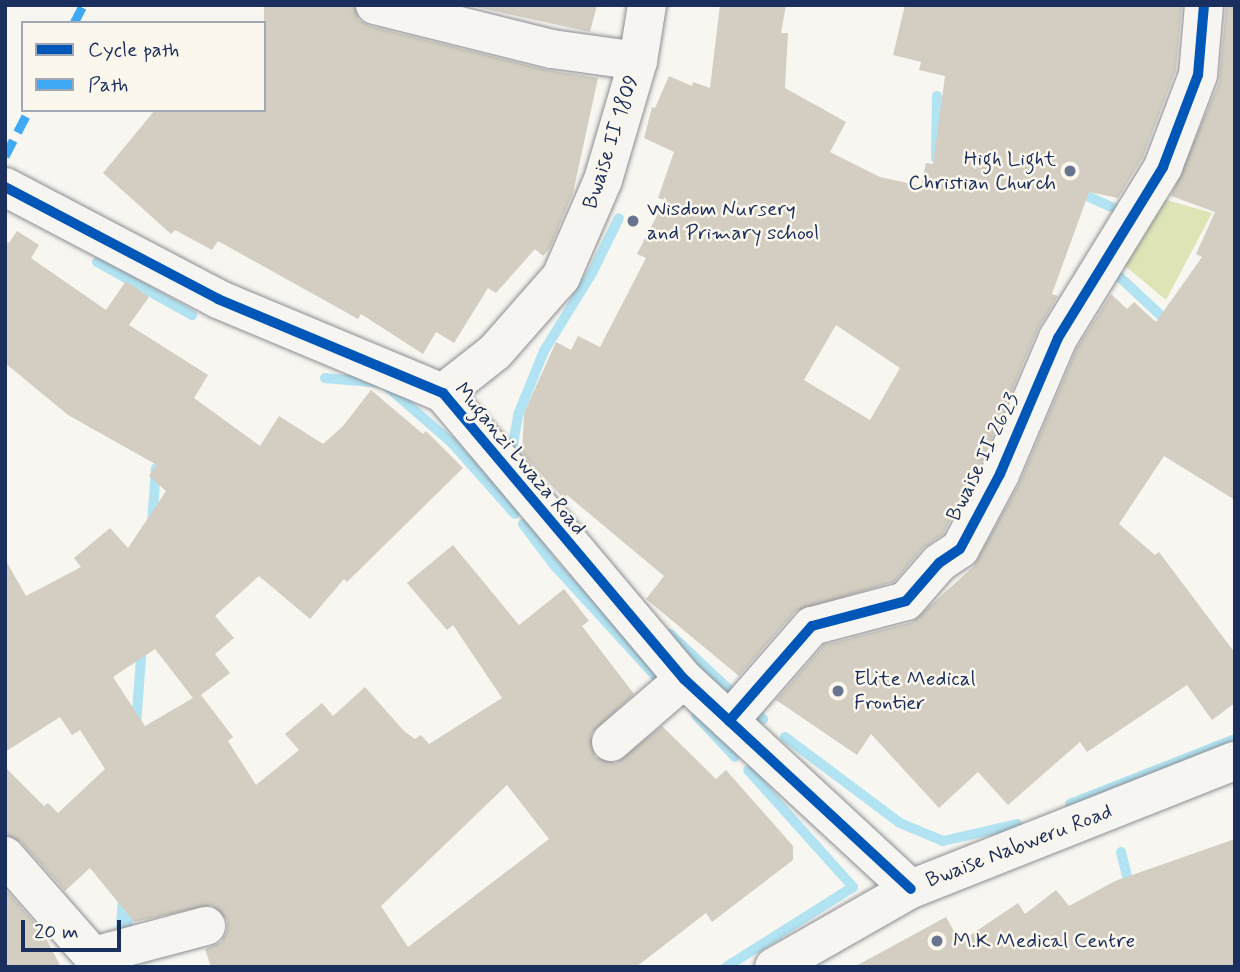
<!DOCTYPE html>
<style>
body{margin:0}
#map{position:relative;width:1240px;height:972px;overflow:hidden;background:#f8f6f0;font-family:Mynerve,sans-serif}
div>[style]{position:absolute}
.green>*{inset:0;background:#dfe4b7}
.stream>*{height:10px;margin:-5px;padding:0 5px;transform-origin:5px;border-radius:5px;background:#b1e3f2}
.building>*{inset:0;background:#d4cec2}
.roads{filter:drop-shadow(0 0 2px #8b8e94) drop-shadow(0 0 2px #8b8e94)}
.minor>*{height:38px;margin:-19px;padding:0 19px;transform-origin:19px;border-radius:19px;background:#f6f5f1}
.major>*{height:38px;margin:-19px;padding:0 19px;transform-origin:19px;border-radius:19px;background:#f6f5f1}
.quiet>*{height:9px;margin-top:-4.5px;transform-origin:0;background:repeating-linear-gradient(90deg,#3fa9f5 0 18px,transparent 0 27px)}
.cycleway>*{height:10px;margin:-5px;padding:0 5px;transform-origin:5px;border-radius:5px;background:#0057b8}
.dots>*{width:19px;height:19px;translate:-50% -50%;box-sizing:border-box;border:4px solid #fbf7ec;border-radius:50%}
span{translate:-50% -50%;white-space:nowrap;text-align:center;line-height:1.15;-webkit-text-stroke:5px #fbf7ec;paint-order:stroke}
.street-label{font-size:21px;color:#1b2f5e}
.poi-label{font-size:21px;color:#1b2f5e}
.right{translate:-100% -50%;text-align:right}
.left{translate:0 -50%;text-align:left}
.frame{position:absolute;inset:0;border:7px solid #1b2f5e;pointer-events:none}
.legend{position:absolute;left:21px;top:21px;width:245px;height:91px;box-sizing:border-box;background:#fbf7ec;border:2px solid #a1a7b3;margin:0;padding:9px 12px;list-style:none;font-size:21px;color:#1b2f5e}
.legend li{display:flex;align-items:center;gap:14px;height:35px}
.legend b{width:35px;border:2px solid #a1a7b3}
.scale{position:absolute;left:21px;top:920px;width:100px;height:32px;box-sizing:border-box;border:4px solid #1b2f5e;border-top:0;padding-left:9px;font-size:21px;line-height:24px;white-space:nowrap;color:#1b2f5e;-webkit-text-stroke:5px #fbf7ec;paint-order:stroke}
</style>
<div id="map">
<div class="green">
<div style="clip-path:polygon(1156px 197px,1212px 213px,1166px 300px,1124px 265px)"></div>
</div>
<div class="stream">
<div style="left:936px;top:158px;width:62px;rotate:-89.1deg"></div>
<div style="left:1078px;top:192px;width:51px;rotate:24.1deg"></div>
<div style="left:97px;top:262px;width:109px;rotate:29.2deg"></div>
<div style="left:1111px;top:269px;width:81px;rotate:43deg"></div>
<div style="left:325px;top:378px;width:58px;rotate:4.9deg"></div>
<div style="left:383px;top:383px;width:90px;rotate:40.9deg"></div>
<div style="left:451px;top:442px;width:96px;rotate:48.4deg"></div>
<div style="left:517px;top:456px;width:8px;rotate:-130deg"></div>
<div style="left:512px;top:450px;width:36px;rotate:-80deg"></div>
<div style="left:518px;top:415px;width:69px;rotate:-67.9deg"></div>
<div style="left:544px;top:351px;width:92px;rotate:-58.4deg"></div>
<div style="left:592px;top:273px;width:61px;rotate:-63.9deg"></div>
<div style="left:152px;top:523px;width:55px;rotate:-85.8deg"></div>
<div style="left:523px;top:524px;width:51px;rotate:52.9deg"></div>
<div style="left:554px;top:565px;width:156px;rotate:47.6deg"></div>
<div style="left:670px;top:634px;width:93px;rotate:43.3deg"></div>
<div style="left:749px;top:708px;width:18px;rotate:38deg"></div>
<div style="left:696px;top:715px;width:57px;rotate:47.1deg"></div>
<div style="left:136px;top:725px;width:79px;rotate:-85.7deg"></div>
<div style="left:785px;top:737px;width:144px;rotate:36.8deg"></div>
<div style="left:900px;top:823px;width:47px;rotate:22.7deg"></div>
<div style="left:943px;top:841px;width:76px;rotate:-12.9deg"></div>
<div style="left:1070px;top:804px;width:177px;rotate:-21.5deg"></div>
<div style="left:1121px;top:852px;width:37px;rotate:76deg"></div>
<div style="left:127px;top:938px;width:34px;rotate:-87deg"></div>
<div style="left:120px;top:942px;width:45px;rotate:-86.2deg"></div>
<div style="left:726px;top:967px;width:150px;rotate:-32.2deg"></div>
<div style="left:853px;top:887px;width:157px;rotate:-131.9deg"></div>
</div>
<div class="building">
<div style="clip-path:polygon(264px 5px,354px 5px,359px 20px,370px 26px,547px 70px,598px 78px,573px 193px,550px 248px,543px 256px,535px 249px,496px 293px,488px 288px,454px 343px,436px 332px,423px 354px,361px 314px,358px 319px,218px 241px,212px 250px,175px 230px,171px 234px,103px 173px,155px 110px,264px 110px)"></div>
<div style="clip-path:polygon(467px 5px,597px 5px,590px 32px)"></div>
<div style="clip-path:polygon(evenodd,720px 5px,786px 5px,781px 33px,788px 33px,785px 88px,846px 122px,830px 152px,880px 177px,921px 186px,926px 163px,933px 164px,945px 76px,919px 70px,921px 62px,893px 55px,905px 5px,1182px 5px,1176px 70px,1143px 157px,1118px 198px,1089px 192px,1052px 294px,1058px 296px,1038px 329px,980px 465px,943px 534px,923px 548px,894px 582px,796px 611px,739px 676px,646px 599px,664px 576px,567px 495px,564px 499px,522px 453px,524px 413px,556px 342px,571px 350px,578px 336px,600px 347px,646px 258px,637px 254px,665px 200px,658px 198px,674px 152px,644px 138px,652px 107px,655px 108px,669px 76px,692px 86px,693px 82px,710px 88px,720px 5px,836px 325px,900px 368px,870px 420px,804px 380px,836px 325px)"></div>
<div style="clip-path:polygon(1226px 5px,1235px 5px,1235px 500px,1164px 456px,1119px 524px,1155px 555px,1159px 552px,1235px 653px,1235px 703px,1212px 720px,1187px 685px,1087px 752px,1080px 742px,1008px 805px,978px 772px,939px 808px,871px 734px,857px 755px,776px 700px,824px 645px,912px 622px,973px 567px,1019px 484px,1077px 348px,1111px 294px,1127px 309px,1134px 302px,1156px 322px,1202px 257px,1196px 254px,1215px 212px,1171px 196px,1219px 82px)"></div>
<div style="clip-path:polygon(evenodd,17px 231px,39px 245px,31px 258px,106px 310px,126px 281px,149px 297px,129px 325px,208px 375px,194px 398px,260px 446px,279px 416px,323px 444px,343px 426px,371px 390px,423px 434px,426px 431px,463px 468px,347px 582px,344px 579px,310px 619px,259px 576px,215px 616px,234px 638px,215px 654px,230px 673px,201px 695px,233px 737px,228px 741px,256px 785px,299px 750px,285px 734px,322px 703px,333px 716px,365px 687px,404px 731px,415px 739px,421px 735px,429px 744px,502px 698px,453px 625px,447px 630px,407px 583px,453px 545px,519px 625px,564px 589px,589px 621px,582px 626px,634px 694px,591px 734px,595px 757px,616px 763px,662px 726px,716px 779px,726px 770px,793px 846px,793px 860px,712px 922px,706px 913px,636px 967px,211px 967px,205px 949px,221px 942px,227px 931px,227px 920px,212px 905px,134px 922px,90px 868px,65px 891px,21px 842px,5px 835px,5px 767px,44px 806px,48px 803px,58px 813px,105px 769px,80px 730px,72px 735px,60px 717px,5px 752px,5px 559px,26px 596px,81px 567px,74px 558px,110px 528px,128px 548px,166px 491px,149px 476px,157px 465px,68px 415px,5px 363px,5px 240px,9px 243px,17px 231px,155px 649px,193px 698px,145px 726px,113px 677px,155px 649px,17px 231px,507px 785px,549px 839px,408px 947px,381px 906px,507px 785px)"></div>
<div style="clip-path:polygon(1235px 839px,1235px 967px,854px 967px,946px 917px,960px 942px,1018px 903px,1025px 914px,1056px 890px,1069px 906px,1115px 881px)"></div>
<div style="clip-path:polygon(5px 889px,42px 931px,61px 967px,5px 967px)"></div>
</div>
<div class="roads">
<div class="minor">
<div style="left:375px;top:5px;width:182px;rotate:14deg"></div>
<div style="left:552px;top:49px;width:87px;rotate:7.9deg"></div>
<div style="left:5px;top:187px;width:241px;rotate:27.7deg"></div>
<div style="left:218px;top:299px;width:244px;rotate:22.7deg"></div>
<div style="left:443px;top:393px;width:374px;rotate:49.9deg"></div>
<div style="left:684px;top:679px;width:309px;rotate:42.8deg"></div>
<div style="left:443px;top:393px;width:66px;rotate:-38.3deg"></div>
<div style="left:495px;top:352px;width:100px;rotate:-48.7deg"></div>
<div style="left:561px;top:277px;width:106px;rotate:-66.6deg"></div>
<div style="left:603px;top:180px;width:124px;rotate:-73.6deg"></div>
<div style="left:638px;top:61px;width:57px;rotate:-80.9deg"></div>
<div style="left:729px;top:721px;width:126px;rotate:-48.9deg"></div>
<div style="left:812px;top:626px;width:97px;rotate:-14.9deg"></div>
<div style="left:906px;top:601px;width:50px;rotate:-49deg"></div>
<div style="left:939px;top:563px;width:25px;rotate:-34deg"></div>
<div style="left:960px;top:549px;width:85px;rotate:-61.9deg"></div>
<div style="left:1000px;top:474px;width:148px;rotate:-66.9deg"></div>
<div style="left:1058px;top:338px;width:201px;rotate:-58.4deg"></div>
<div style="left:1163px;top:167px;width:98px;rotate:-69.2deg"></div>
<div style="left:1198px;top:75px;width:70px;rotate:-85.1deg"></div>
<div style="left:611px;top:742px;width:96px;rotate:-40.8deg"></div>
<div style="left:5px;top:856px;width:133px;rotate:48.7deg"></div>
<div style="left:93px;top:956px;width:117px;rotate:-14.9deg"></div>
</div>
<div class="major">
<div style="left:774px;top:967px;width:158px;rotate:-29.7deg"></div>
<div style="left:911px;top:889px;width:348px;rotate:-21.6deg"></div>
</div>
</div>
<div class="quiet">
<div style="left:74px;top:23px;width:20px;rotate:-63deg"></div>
<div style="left:5px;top:156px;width:52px;rotate:-62.4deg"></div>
</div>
<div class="cycleway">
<div style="left:5px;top:187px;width:241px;rotate:27.7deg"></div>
<div style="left:218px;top:299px;width:244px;rotate:22.7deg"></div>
<div style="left:443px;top:393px;width:374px;rotate:49.9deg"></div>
<div style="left:684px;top:679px;width:309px;rotate:42.8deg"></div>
<div style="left:729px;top:721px;width:126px;rotate:-48.9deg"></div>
<div style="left:812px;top:626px;width:97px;rotate:-14.9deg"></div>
<div style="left:906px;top:601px;width:50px;rotate:-49deg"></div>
<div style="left:939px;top:563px;width:25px;rotate:-34deg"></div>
<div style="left:960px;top:549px;width:85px;rotate:-61.9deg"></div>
<div style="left:1000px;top:474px;width:148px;rotate:-66.9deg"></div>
<div style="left:1058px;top:338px;width:201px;rotate:-58.4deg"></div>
<div style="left:1163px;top:167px;width:98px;rotate:-69.2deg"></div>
<div style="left:1198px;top:75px;width:70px;rotate:-85.1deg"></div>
</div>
<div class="dots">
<div style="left:1070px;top:171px;background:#687591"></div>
<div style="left:633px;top:221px;background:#687591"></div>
<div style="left:838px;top:691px;background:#687591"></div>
<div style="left:937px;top:941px;background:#687591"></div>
</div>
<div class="street-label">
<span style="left:611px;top:142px;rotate:-72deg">Bwaise II 1809</span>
<span style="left:983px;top:457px;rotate:-64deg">Bwaise II 2623</span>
<span style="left:520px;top:459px;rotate:50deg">Muganzi Lwaza Road</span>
<span style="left:1019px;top:846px;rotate:-21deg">Bwaise Nabweru Road</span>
</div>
<div class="poi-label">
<span class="right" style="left:1056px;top:171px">High Light<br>Christian Church</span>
<span class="left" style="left:647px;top:221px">Wisdom Nursery<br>and Primary school</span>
<span class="left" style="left:854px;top:691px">Elite Medical<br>Frontier</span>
<span class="left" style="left:953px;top:941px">M.K Medical Centre</span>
</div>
<div class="frame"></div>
<ul class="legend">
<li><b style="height:9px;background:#0057b8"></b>Cycle path</li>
<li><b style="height:9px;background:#3fa9f5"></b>Path</li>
</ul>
<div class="scale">20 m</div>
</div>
